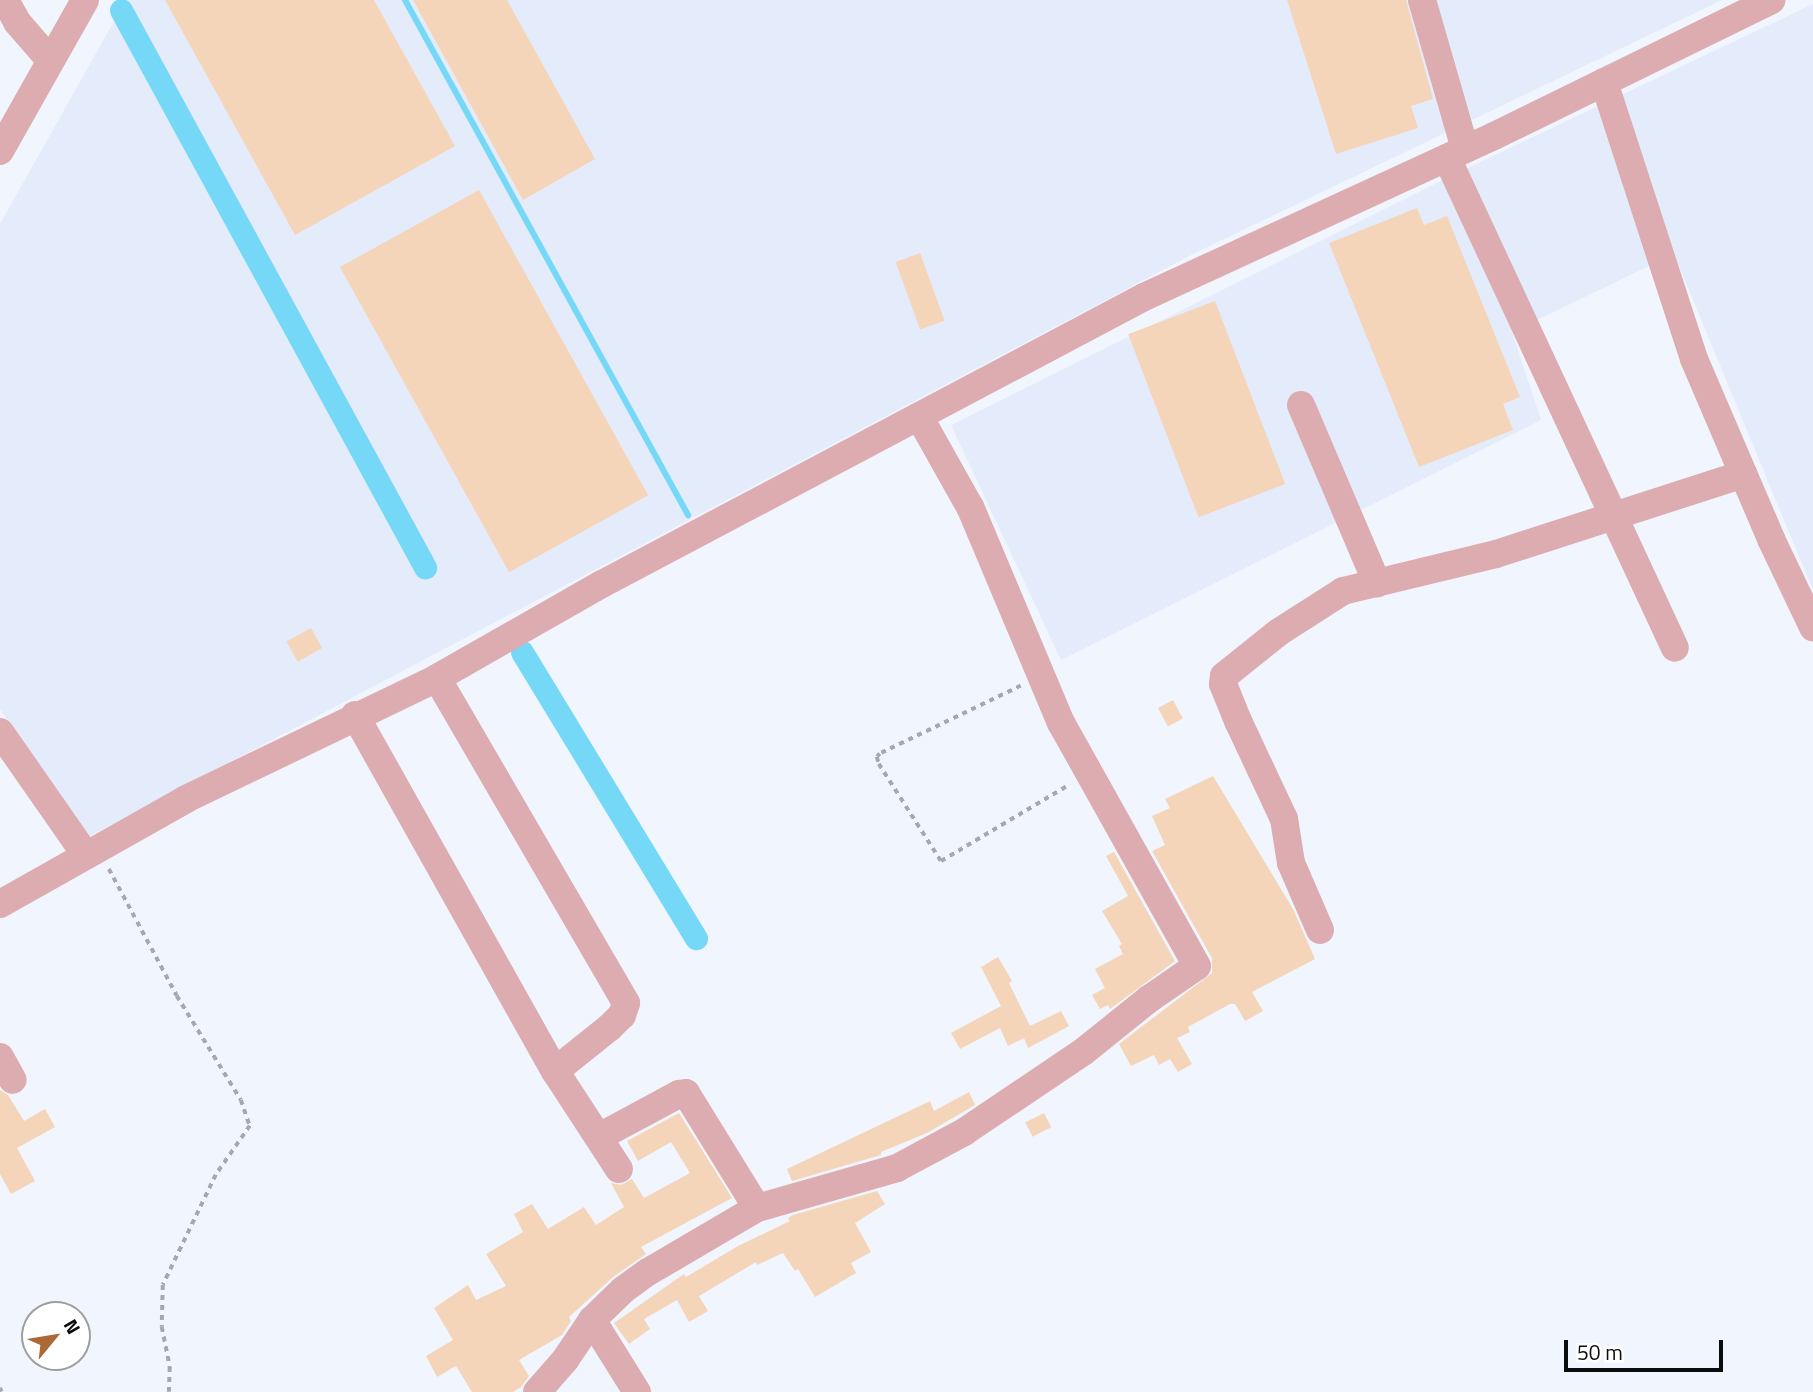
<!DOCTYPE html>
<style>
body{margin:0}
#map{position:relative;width:1813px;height:1392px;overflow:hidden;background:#f1f5fd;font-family:"Titillium Web",sans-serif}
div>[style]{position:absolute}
.built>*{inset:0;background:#e4ebfa}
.stream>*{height:6px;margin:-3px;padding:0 3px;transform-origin:3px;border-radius:3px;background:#76d8f7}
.canal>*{height:23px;margin:-11.5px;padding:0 11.5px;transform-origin:11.5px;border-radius:11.5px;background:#76d8f7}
.building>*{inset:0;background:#f5d5ba;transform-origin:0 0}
.path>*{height:3.5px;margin-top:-1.75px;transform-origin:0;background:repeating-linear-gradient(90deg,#a5a8ae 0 5px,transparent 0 10px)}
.minor>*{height:28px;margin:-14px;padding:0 14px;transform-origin:14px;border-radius:14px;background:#dcacb1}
span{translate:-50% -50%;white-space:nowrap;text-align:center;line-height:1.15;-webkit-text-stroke:7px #fff;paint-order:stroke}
.north{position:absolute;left:21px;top:1301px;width:70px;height:70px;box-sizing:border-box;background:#fff;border:2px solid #9d9e9f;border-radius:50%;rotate:60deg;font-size:19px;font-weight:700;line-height:28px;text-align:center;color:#0b0c0e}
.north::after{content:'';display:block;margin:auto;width:24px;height:32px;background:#ab6935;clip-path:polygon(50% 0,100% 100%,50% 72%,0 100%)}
.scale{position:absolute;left:1564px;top:1340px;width:159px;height:32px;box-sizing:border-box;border:4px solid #0b0c0e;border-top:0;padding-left:9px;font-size:21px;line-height:24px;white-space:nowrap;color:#0b0c0e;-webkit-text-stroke:5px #fff;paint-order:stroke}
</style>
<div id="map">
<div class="built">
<div style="clip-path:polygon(126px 0,1722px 0,1193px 254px,88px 837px,0 709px,0 224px)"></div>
<div style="clip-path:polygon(1813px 4px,1813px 590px,1674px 254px,1512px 332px,1541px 420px,1061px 660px,951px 425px,1451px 176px)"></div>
</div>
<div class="stream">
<div style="left:405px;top:0;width:588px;rotate:61.21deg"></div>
</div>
<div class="canal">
<div style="left:121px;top:10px;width:635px;rotate:61.38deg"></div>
<div style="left:522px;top:652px;width:335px;rotate:58.7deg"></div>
</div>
<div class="building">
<div style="clip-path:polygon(165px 0,374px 0,455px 146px,295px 235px)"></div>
<div style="clip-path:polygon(413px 0,507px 0,595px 159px,523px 200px)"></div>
<div style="clip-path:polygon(1287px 0,1406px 0,1433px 99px,1411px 106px,1418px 128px,1336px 154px)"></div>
<div style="left:479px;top:190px;width:349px;height:159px;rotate:61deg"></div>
<div style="clip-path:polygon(1417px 208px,1424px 225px,1447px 216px,1520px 397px,1503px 404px,1513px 430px,1419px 467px,1329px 243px)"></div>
<div style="left:920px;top:253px;width:72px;height:26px;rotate:70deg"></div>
<div style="left:1215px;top:301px;width:196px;height:93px;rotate:69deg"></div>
<div style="left:311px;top:628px;width:23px;height:28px;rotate:61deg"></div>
<div style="left:1173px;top:700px;width:21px;height:17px;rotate:62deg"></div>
<div style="clip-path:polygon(1213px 776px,1293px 909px,1315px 959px,1252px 992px,1263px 1011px,1245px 1021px,1235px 1004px,1230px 1004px,1188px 1027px,1190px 1032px,1177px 1038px,1192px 1064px,1178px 1072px,1170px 1059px,1159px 1065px,1154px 1055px,1131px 1066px,1119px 1044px,1212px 973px,1212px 958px,1152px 851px,1165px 845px,1152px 816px,1170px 808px,1165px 799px)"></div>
<div style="clip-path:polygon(1114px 852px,1175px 961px,1110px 1009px,1108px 1005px,1100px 1009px,1092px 995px,1105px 988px,1095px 969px,1123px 954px,1119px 946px,1122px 944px,1102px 911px,1128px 896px,1106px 856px)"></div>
<div style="clip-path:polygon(998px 957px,1012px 981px,1009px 983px,1030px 1026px,1061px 1011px,1069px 1026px,1028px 1048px,1024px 1038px,1008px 1046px,1000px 1028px,960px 1049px,951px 1033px,1001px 1006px,981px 967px)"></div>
<div style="clip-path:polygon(0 1090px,8px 1095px,24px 1121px,45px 1109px,55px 1127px,17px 1148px,35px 1181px,11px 1194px,0 1174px)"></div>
<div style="clip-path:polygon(969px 1092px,975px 1105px,927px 1133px,881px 1152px,881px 1155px,792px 1181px,787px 1169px,930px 1101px,934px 1111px)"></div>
<div style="clip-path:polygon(679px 1113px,732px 1198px,641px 1247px,646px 1254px,613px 1277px,569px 1317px,571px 1321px,562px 1335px,519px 1360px,529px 1376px,521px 1387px,513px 1392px,472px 1392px,456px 1366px,437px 1377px,426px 1356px,453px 1340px,434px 1308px,468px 1285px,476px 1300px,506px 1286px,486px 1254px,523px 1232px,514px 1214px,532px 1204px,548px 1229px,584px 1207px,596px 1225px,624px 1207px,611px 1183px,621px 1185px,632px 1179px,644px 1198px,690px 1173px,671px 1142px,638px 1161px,627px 1141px)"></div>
<div style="left:1044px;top:1113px;width:16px;height:21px;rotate:63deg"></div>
<div style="clip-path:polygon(877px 1191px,885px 1204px,855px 1223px,871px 1252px,851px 1263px,856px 1273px,815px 1297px,798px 1269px,795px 1271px,783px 1253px,757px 1265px,756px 1262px,699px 1296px,708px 1311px,689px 1322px,677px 1300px,644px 1319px,650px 1329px,629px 1344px,614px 1323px,684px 1274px,686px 1277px,738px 1246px,790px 1221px,788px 1218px,793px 1215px)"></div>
</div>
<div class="path">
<div style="left:1021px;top:686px;width:157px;rotate:154.3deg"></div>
<div style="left:880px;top:754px;width:4px;rotate:135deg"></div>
<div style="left:877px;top:757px;width:7px;rotate:74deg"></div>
<div style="left:879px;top:764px;width:115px;rotate:57.4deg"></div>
<div style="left:941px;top:861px;width:150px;rotate:-30.8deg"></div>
<div style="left:109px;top:869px;width:144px;rotate:61.8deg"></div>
<div style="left:177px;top:996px;width:122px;rotate:58.4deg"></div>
<div style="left:241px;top:1100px;width:28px;rotate:71deg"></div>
<div style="left:250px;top:1126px;width:60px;rotate:124.8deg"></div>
<div style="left:216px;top:1175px;width:122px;rotate:115.7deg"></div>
<div style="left:163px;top:1285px;width:42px;rotate:91.4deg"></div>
<div style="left:162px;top:1327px;width:41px;rotate:78.7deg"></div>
<div style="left:170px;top:1367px;width:25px;rotate:92deg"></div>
<div style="left:0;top:1388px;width:4px;rotate:63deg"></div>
</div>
<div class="minor">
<div style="left:5px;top:0;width:25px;rotate:61deg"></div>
<div style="left:17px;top:22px;width:50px;rotate:49deg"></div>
<div style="left:1422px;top:0;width:155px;rotate:73.9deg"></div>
<div style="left:1604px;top:82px;width:291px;rotate:72deg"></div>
<div style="left:1694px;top:359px;width:196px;rotate:66.8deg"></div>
<div style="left:1771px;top:539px;width:98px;rotate:64.5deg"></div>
<div style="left:0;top:151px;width:173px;rotate:-60.6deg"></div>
<div style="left:1447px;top:158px;width:540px;rotate:65.05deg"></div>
<div style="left:1301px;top:405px;width:194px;rotate:66.9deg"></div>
<div style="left:437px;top:678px;width:376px;rotate:59.8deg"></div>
<div style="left:626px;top:1003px;width:13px;rotate:108deg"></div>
<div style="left:622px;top:1015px;width:17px;rotate:135deg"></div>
<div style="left:610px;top:1027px;width:70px;rotate:141.3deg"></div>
<div style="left:555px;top:1071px;width:117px;rotate:56.9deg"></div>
<div style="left:355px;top:715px;width:408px;rotate:60.7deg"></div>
<div style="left:0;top:732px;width:149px;rotate:55.1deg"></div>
<div style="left:0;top:904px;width:214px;rotate:-29.4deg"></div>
<div style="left:186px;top:799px;width:279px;rotate:-25.7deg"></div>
<div style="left:437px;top:678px;width:190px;rotate:-29.7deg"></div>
<div style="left:602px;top:584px;width:613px;rotate:-27.9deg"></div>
<div style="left:1144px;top:297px;width:385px;rotate:-24.7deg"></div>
<div style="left:1494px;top:136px;width:309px;rotate:-26.1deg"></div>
<div style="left:1320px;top:930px;width:73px;rotate:-113.4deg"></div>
<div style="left:1291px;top:863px;width:45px;rotate:-99deg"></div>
<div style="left:1284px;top:819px;width:108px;rotate:-115.1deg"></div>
<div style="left:1238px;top:721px;width:40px;rotate:-112deg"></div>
<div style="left:1223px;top:684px;width:8px;rotate:-83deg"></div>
<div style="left:1224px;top:676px;width:70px;rotate:-38.7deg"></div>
<div style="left:1279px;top:632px;width:76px;rotate:-32.6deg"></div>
<div style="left:1343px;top:591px;width:157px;rotate:-13.6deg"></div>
<div style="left:1496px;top:554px;width:260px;rotate:-17.9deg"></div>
<div style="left:0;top:1057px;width:26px;rotate:61deg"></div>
<div style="left:599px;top:1137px;width:91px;rotate:-28.3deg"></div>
<div style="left:679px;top:1094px;width:7px;rotate:-8deg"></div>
<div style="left:686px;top:1093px;width:135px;rotate:58.3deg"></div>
<div style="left:757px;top:1208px;width:146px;rotate:-15.9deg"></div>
<div style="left:897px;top:1168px;width:76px;rotate:-28.2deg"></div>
<div style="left:964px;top:1132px;width:143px;rotate:-33.9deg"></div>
<div style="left:1083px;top:1052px;width:85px;rotate:-38.8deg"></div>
<div style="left:1149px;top:999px;width:58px;rotate:-34.5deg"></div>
<div style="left:1197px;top:966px;width:278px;rotate:-119.2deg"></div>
<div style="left:1061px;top:723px;width:234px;rotate:-112.8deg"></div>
<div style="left:970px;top:507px;width:104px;rotate:-119.3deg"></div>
<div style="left:592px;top:1320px;width:85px;rotate:58deg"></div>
<div style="left:537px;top:1392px;width:43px;rotate:-48.8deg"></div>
<div style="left:565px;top:1360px;width:48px;rotate:-56deg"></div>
<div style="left:592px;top:1320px;width:43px;rotate:-44.1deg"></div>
<div style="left:623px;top:1290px;width:31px;rotate:-36deg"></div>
<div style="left:648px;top:1272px;width:126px;rotate:-30.4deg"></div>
</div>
<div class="north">N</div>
<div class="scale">50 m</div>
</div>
